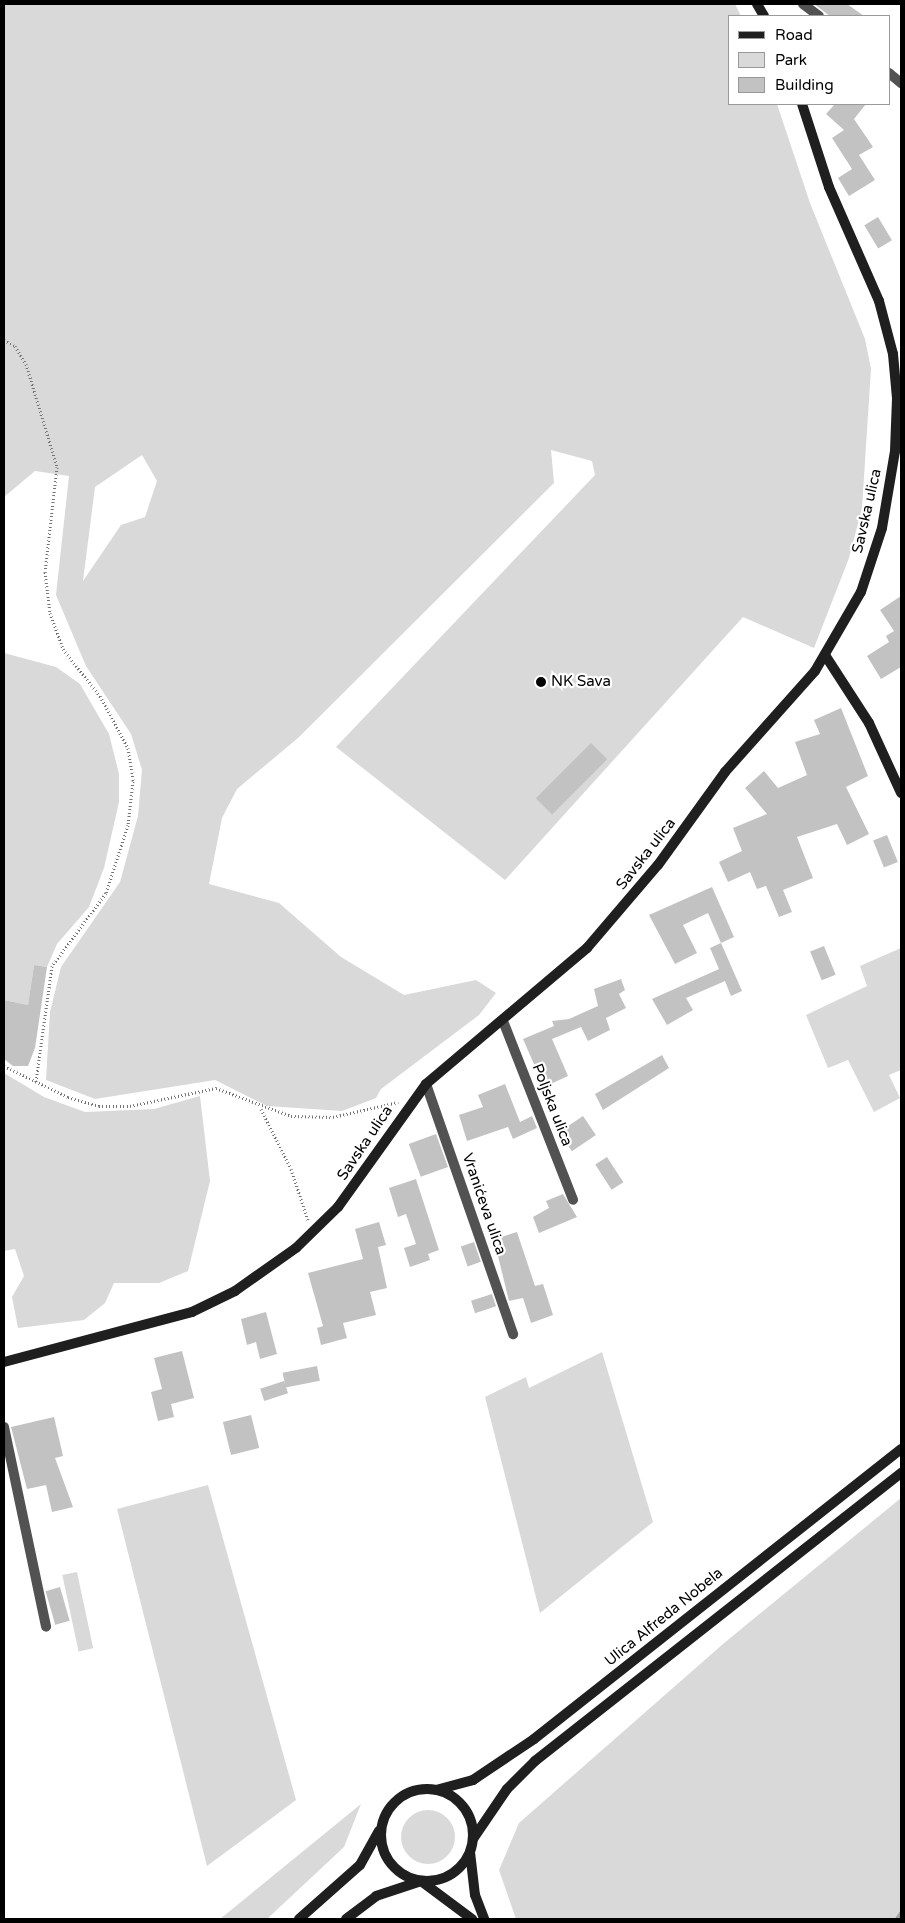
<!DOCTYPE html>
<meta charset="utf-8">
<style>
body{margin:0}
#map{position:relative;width:905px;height:1923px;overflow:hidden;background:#fff;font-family:"Varela Round",sans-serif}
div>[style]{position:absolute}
.green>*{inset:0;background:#d9d9d9;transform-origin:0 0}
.round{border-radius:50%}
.stream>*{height:5px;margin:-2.5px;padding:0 2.5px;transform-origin:2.5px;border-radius:2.5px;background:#a0a0a0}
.building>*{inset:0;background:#c2c2c2;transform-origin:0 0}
.path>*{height:3px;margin-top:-1.5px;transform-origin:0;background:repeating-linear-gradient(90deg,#747474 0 1px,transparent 0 3.5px)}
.lane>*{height:10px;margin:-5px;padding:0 5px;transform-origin:5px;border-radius:5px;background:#525252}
.street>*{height:10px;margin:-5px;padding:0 5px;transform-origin:5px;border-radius:5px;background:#525252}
.secondary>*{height:10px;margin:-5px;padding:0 5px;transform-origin:5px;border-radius:5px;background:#1f1f1f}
.secondary>.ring{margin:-5px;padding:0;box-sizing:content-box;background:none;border:10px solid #1f1f1f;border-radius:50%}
.dots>*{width:14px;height:14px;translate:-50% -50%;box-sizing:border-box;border:2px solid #fff;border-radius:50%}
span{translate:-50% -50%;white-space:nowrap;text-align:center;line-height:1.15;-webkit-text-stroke:4.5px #fff;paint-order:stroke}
.street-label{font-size:15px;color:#000}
.poi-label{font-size:15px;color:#000}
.left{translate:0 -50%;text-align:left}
.frame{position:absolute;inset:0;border:5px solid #000;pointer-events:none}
.legend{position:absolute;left:728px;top:15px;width:162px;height:90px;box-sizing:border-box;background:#fff;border:1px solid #999;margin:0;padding:6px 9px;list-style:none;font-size:15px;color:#000}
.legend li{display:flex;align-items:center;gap:10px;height:25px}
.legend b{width:25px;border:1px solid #999}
</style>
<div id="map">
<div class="green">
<div style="clip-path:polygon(evenodd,4px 4px,735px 4px,741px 16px,729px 16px,729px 104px,777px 104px,810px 203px,865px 339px,871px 369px,862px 508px,849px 558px,814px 648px,743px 617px,505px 880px,336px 747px,595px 475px,592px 461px,551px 450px,554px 483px,298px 738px,237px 789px,222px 818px,209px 884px,279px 903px,341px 957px,404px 995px,476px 980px,496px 993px,479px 1015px,381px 1089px,376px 1098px,342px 1111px,267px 1106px,215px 1080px,95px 1099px,46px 1080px,50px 1012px,61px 967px,120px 882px,138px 816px,142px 770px,131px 734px,86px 666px,56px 595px,69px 476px,35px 471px,4px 497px,4px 4px,142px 455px,157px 481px,145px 517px,121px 525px,83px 581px,95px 487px,142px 455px)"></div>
<div style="clip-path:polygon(4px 653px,56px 667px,80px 684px,109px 734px,119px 774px,119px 802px,104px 868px,89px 907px,57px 944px,47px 967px,34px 965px,28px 1005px,4px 1000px)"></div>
<div style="clip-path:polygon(901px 948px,901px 1070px,889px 1075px,900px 1098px,874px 1112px,848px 1060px,828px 1068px,806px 1015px,867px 986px,860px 966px)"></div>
<div style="clip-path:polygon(4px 1073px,44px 1097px,85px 1112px,154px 1109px,200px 1096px,210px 1181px,188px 1271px,159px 1283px,114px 1283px,105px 1303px,84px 1320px,18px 1328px,12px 1297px,24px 1276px,15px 1249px,4px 1251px)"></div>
<div style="clip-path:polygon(602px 1352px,653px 1522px,540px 1613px,485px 1397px,526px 1377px,529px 1388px)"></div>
<div style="clip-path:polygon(208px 1485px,296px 1800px,207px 1866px,117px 1509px)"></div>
<div style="clip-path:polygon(901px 1498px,901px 1919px,516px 1919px,499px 1870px,519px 1823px,723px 1644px)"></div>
<div style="left:77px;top:1572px;width:78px;height:15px;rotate:78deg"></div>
<div style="clip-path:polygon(361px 1804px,344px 1847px,267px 1919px,220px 1919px)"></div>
<div class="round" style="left:401px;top:1810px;width:54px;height:54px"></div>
</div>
<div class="stream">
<div style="left:897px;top:1919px;width:7px;rotate:-56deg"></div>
</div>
<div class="building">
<div style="clip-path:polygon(814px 4px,847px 4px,864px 16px,830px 16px)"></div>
<div style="clip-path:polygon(835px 104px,866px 104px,854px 119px,873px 147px,859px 155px,875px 180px,849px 196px,838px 178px,852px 169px,832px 138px,844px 130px,826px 114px)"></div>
<div style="left:878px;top:217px;width:27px;height:16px;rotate:59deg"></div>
<div style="clip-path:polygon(901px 596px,901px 667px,881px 679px,867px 656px,889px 642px,886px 636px,894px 631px,880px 610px)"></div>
<div style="clip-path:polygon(841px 708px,868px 776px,846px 787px,869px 834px,847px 845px,837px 824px,797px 837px,813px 878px,783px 890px,792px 912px,779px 917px,766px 886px,757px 889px,750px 872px,728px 882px,719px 862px,742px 851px,733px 828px,767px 814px,745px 788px,764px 771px,778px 788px,807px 775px,795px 742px,820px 734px,814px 720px)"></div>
<div style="left:591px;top:743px;width:23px;height:78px;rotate:45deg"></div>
<div style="left:887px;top:835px;width:29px;height:15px;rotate:68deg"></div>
<div style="clip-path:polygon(712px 887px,734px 937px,721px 943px,708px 913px,683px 925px,697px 953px,675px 964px,649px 915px)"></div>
<div style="clip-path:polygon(721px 943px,742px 991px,731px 996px,725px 981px,686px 998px,693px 1010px,667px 1025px,652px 999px,719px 969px,710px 948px)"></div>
<div style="left:824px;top:946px;width:31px;height:15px;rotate:68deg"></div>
<div style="clip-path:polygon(34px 965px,47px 967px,35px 1048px,28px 1066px,13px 1066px,4px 1059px,4px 1000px,28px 1005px)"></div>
<div style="clip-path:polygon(621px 979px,625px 990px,619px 994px,626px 1008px,606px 1018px,610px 1030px,588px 1041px,581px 1027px,552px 1039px,568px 1076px,544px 1087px,523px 1039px,554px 1026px,552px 1021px,569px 1019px,598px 1006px,594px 989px)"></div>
<div style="clip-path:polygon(662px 1055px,669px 1068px,603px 1110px,595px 1094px)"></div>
<div style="clip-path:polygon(505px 1084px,520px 1122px,532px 1116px,537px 1128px,513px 1139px,508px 1127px,467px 1141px,459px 1115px,483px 1107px,478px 1095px)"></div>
<div style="left:583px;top:1116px;width:23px;height:29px;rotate:56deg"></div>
<div style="left:436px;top:1134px;width:35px;height:29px;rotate:70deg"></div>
<div style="left:607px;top:1157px;width:30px;height:14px;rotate:57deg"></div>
<div style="clip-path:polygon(416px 1179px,439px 1250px,428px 1254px,430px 1260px,410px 1267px,404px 1248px,416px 1244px,406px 1214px,398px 1217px,389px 1188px)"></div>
<div style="clip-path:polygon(563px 1194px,577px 1217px,539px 1233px,533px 1217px,549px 1208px,546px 1201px)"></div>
<div style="clip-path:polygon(379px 1222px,386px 1245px,378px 1247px,387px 1288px,370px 1292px,376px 1315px,343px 1323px,347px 1338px,321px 1345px,317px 1328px,323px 1326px,308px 1273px,363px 1259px,355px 1229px)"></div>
<div style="clip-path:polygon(517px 1232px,535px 1286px,543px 1284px,553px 1315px,531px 1323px,523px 1298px,509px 1301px,497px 1252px,505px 1249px,501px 1237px)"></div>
<div style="left:474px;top:1242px;width:21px;height:14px;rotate:71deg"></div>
<div style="left:492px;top:1294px;width:13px;height:22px;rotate:72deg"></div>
<div style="clip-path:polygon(266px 1312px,277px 1354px,260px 1359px,256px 1342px,247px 1345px,241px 1319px)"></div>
<div style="clip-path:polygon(182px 1351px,194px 1398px,171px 1404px,174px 1417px,158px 1421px,151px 1392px,162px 1389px,154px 1358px)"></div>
<div style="left:317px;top:1366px;width:15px;height:35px;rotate:79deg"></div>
<div style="left:284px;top:1381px;width:13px;height:25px;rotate:72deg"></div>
<div style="left:251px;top:1415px;width:34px;height:29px;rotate:76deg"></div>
<div style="clip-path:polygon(54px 1417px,63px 1456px,55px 1458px,73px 1507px,52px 1512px,46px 1485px,27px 1489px,11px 1427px)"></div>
<div style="left:60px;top:1587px;width:35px;height:15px;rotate:74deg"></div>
</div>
<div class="path">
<div style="left:4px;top:340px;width:13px;rotate:29deg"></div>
<div style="left:15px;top:346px;width:21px;rotate:59deg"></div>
<div style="left:26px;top:364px;width:108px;rotate:73.2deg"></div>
<div style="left:57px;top:467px;width:106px;rotate:96.5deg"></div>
<div style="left:45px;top:572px;width:41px;rotate:83deg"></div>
<div style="left:50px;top:613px;width:38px;rotate:70deg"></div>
<div style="left:63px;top:649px;width:60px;rotate:51.8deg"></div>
<div style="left:100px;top:696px;width:59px;rotate:61.7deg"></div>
<div style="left:128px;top:748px;width:33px;rotate:81deg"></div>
<div style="left:133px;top:781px;width:44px;rotate:96.5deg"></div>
<div style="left:128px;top:825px;width:71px;rotate:107.9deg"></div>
<div style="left:106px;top:893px;width:91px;rotate:126.5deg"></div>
<div style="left:52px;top:966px;width:117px;rotate:97.9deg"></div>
<div style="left:4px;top:1066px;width:71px;rotate:25.8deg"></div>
<div style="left:68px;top:1097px;width:32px;rotate:16deg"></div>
<div style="left:99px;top:1106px;width:31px"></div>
<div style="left:130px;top:1106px;width:88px;rotate:-11.8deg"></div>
<div style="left:216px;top:1088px;width:80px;rotate:20.5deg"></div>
<div style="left:291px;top:1116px;width:42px;rotate:1.4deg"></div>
<div style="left:333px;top:1117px;width:67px;rotate:-13deg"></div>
<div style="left:261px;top:1109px;width:67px;rotate:63.4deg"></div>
<div style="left:291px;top:1169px;width:54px;rotate:71.6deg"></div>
</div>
<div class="lane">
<div style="left:4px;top:1427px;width:204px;rotate:78.1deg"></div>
</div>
<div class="street">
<div style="left:803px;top:4px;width:20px;rotate:37deg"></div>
<div style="left:889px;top:73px;width:16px;rotate:40deg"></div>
<div style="left:503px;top:1021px;width:192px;rotate:68.6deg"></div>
<div style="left:426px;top:1084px;width:265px;rotate:70.8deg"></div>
</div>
<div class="secondary">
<div style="left:757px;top:4px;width:14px;rotate:60deg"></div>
<div style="left:825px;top:655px;width:81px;rotate:57.1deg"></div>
<div style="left:869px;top:723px;width:77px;rotate:65.4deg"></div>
<div style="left:4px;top:1362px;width:195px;rotate:-14.9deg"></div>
<div style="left:192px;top:1312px;width:48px;rotate:-26deg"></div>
<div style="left:235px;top:1291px;width:75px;rotate:-35.2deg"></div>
<div style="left:296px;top:1248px;width:59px;rotate:-44.3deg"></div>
<div style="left:338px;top:1207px;width:151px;rotate:-54.4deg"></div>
<div style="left:426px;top:1084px;width:211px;rotate:-40.2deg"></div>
<div style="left:587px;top:948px;width:109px;rotate:-49.5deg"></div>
<div style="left:658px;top:865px;width:115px;rotate:-54.2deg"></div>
<div style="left:725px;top:772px;width:135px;rotate:-48.3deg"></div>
<div style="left:815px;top:671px;width:91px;rotate:-59.8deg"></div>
<div style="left:861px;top:592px;width:67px;rotate:-71.8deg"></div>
<div style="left:882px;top:528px;width:78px;rotate:-80.4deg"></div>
<div style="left:895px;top:451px;width:53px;rotate:-87.8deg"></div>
<div style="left:897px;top:398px;width:44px;rotate:-95.2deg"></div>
<div style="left:893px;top:354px;width:55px;rotate:-104.8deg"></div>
<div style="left:879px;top:301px;width:124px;rotate:-113.7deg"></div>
<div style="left:829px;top:187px;width:87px;rotate:-108deg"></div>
<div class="ring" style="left:381px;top:1789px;width:82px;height:82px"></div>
<div style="left:436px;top:1790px;width:38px;rotate:-15deg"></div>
<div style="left:473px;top:1780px;width:73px;rotate:-33.9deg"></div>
<div style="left:534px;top:1739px;width:468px;rotate:-38.3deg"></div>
<div style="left:473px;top:1839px;width:60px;rotate:-55.8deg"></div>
<div style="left:507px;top:1789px;width:40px;rotate:-45deg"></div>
<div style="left:535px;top:1761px;width:466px;rotate:-38.2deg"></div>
<div style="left:470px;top:1852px;width:43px;rotate:83.4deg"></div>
<div style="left:475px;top:1895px;width:26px;rotate:69deg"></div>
<div style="left:299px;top:1919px;width:81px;rotate:-41.5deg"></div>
<div style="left:360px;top:1865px;width:39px;rotate:-61deg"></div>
<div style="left:346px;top:1919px;width:38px;rotate:-37deg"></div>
<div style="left:376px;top:1896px;width:47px;rotate:-18.4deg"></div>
<div style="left:421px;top:1881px;width:64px;rotate:36.7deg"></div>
</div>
<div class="dots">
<div style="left:541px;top:682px;background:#000"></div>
</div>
<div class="street-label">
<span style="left:867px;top:511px;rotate:-77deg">Savska ulica</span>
<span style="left:646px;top:854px;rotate:-52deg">Savska ulica</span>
<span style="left:552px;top:1105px;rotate:69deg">Poljska ulica</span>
<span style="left:365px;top:1143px;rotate:-56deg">Savska ulica</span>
<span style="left:484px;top:1204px;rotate:71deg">Vranićeva ulica</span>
<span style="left:664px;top:1617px;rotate:-39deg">Ulica Alfreda Nobela</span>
</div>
<div class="poi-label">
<span class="left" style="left:551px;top:682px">NK Sava</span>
</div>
<div class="frame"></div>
<ul class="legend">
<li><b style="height:6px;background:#1f1f1f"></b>Road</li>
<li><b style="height:14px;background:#d9d9d9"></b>Park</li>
<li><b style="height:14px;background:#c2c2c2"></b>Building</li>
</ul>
</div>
